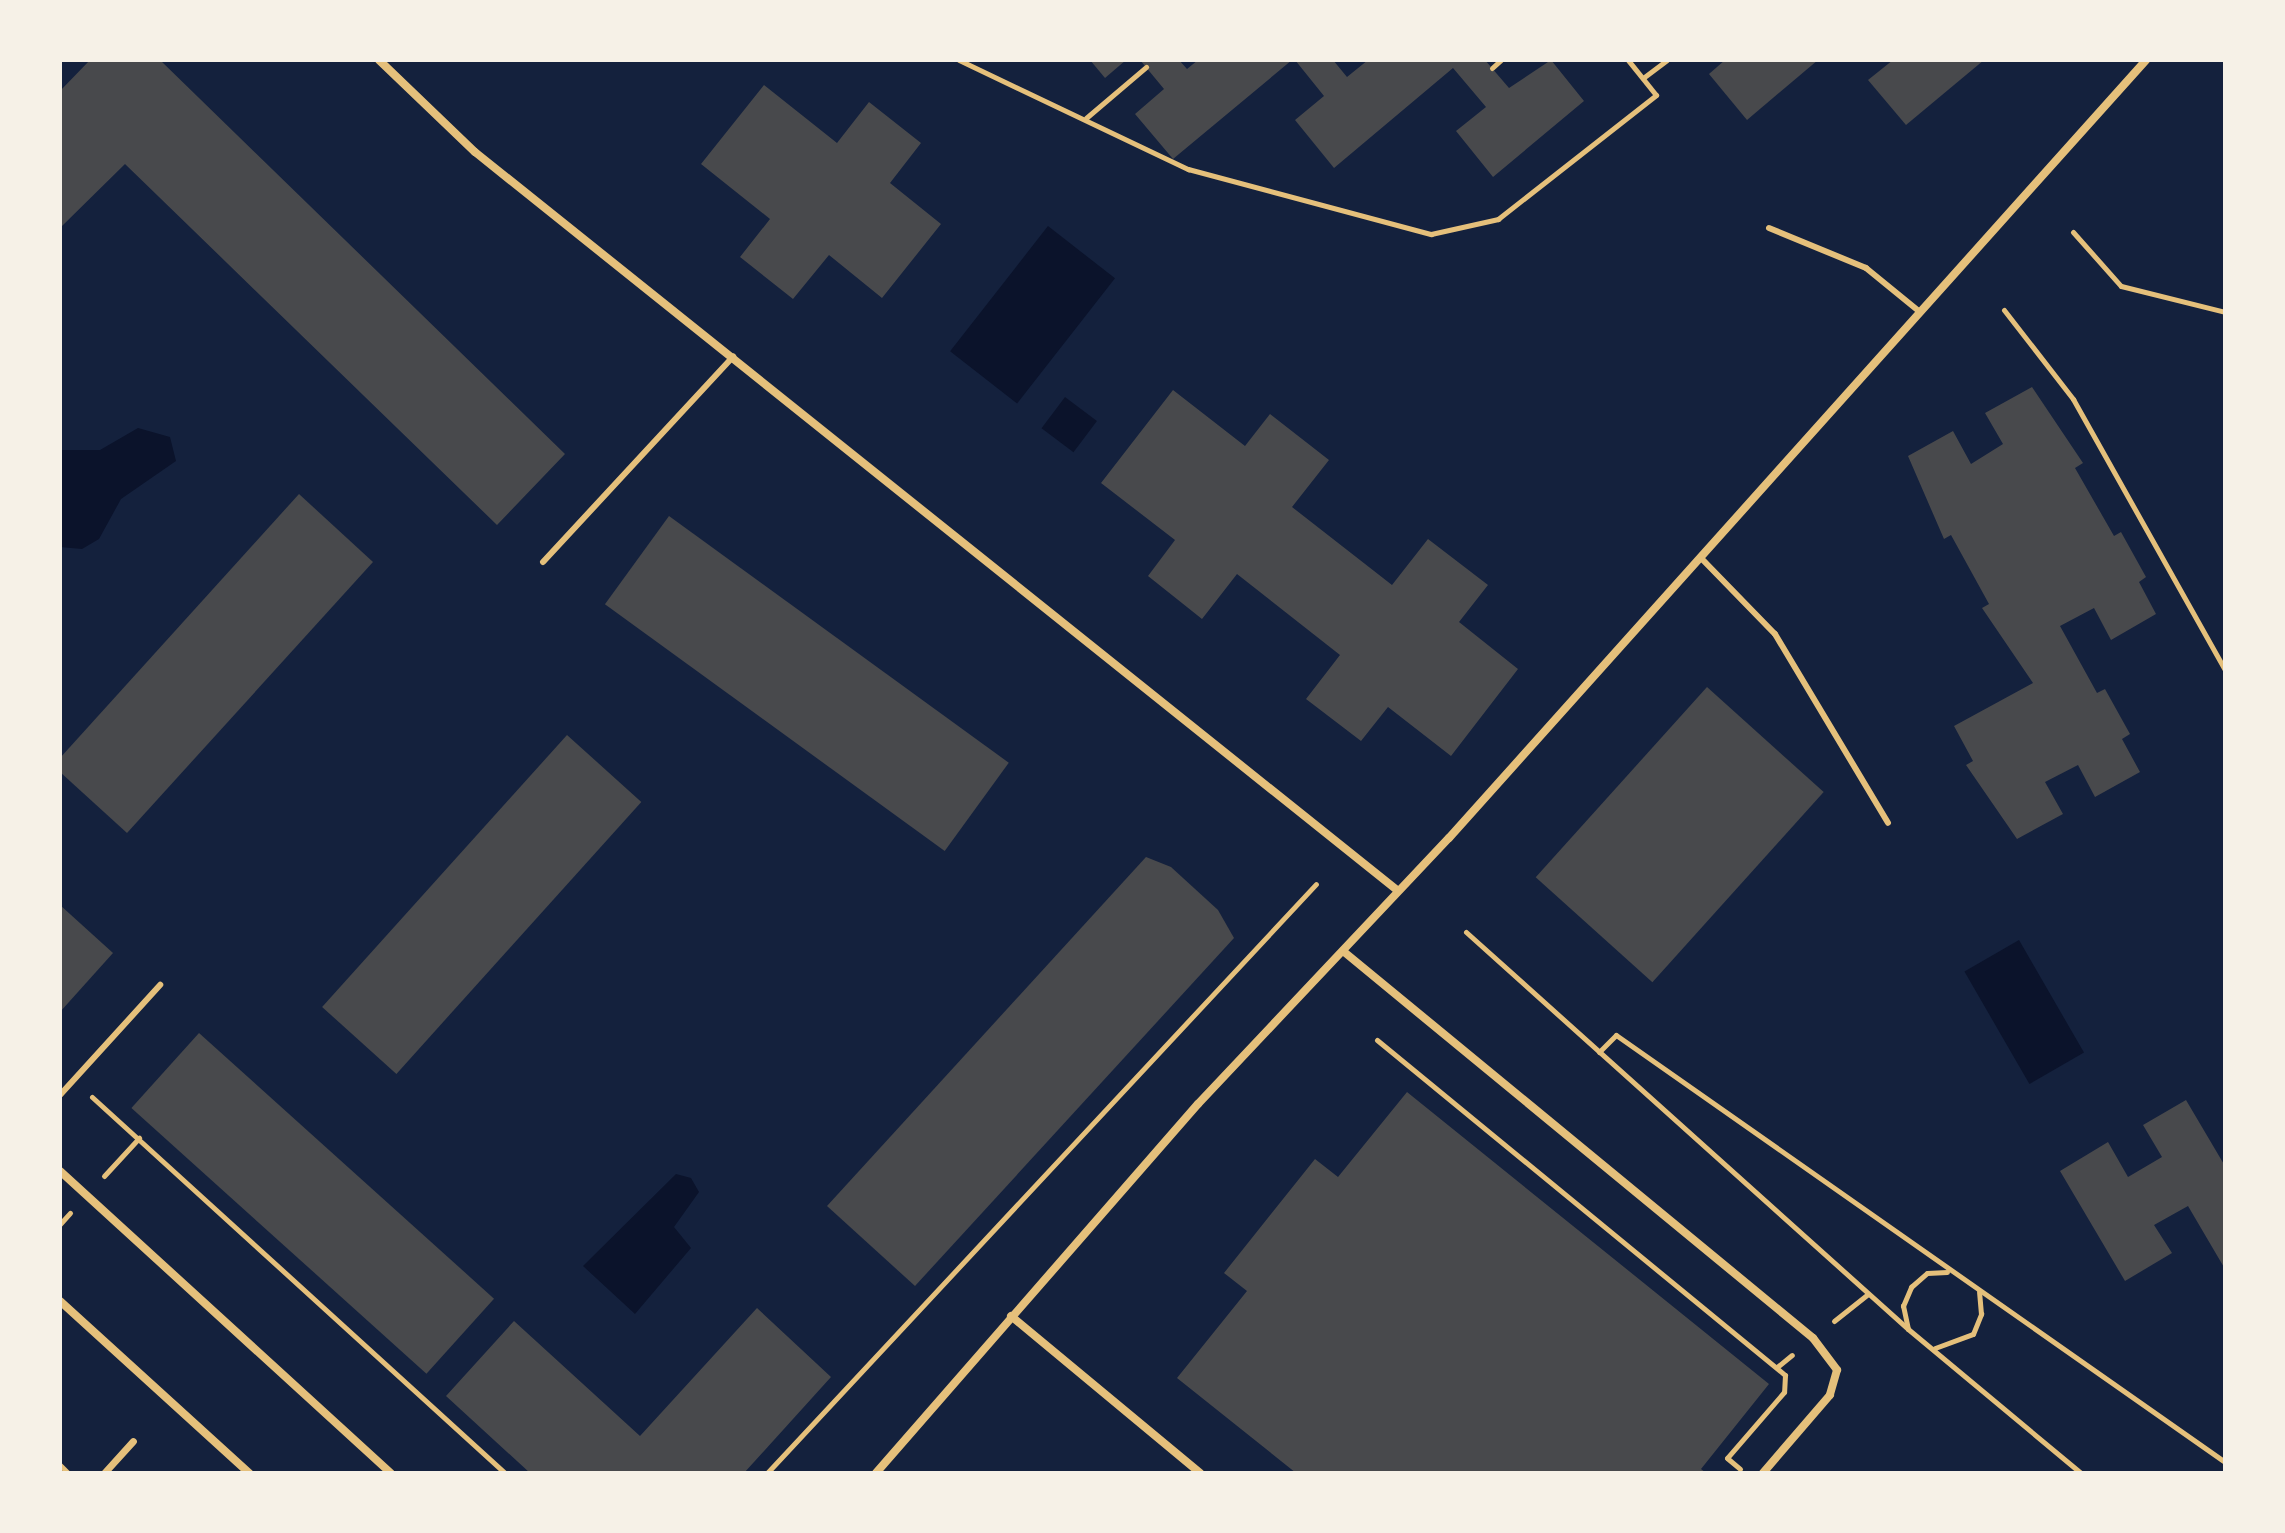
<!DOCTYPE html>
<style>
body{margin:0}
#map{position:relative;width:2285px;height:1533px;overflow:hidden;background:#14213d;font-family:Literata,serif}
div>[style]{position:absolute}
.water>*{inset:0;background:#0b132b;transform-origin:0 0}
.building>*{inset:0;background:#48494c;transform-origin:0 0}
.path>*{height:5px;margin:-2.5px;padding:0 2.5px;transform-origin:2.5px;border-radius:2.5px;background:#e5c07b}
.service>*{height:6px;margin:-3px;padding:0 3px;transform-origin:3px;border-radius:3px;background:#e5c07b}
.pedestrian>*{height:7px;margin:-3.5px;padding:0 3.5px;transform-origin:3.5px;border-radius:3.5px;background:#e5c07b}
.minor>*{height:8px;margin:-4px;padding:0 4px;transform-origin:4px;border-radius:4px;background:#e5c07b}
span{translate:-50% -50%;white-space:nowrap;text-align:center;line-height:1.15;-webkit-text-stroke:8px #f6f1e7;paint-order:stroke}
.frame{position:absolute;inset:0;border:62px solid #f6f1e7;pointer-events:none}
</style>
<div id="map">
<div class="water">
<div style="left:1048px;top:226px;width:85px;height:159px;rotate:38deg"></div>
<div style="left:1065px;top:397px;width:40px;height:39px;rotate:37deg"></div>
<div style="clip-path:polygon(138px 428px,170px 437px,176px 461px,121px 499px,99px 539px,82px 549px,60px 547px,60px 450px,100px 450px)"></div>
<div style="left:2019px;top:940px;width:130px;height:63px;rotate:60deg"></div>
<div style="clip-path:polygon(676px 1174px,691px 1178px,699px 1192px,674px 1227px,691px 1248px,635px 1314px,583px 1266px)"></div>
</div>
<div class="building">
<div style="clip-path:polygon(90px 60px,160px 60px,565px 454px,497px 525px,125px 164px,60px 228px,60px 91px)"></div>
<div style="clip-path:polygon(1090px 60px,1126px 60px,1105px 78px)"></div>
<div style="clip-path:polygon(1140px 60px,1179px 60px,1187px 69px,1198px 60px,1292px 60px,1173px 159px,1135px 114px,1164px 89px)"></div>
<div style="clip-path:polygon(1295px 60px,1333px 60px,1347px 77px,1368px 60px,1485px 60px,1509px 88px,1551px 60px,1584px 101px,1493px 177px,1456px 131px,1486px 107px,1453px 68px,1334px 168px,1295px 120px,1324px 96px)"></div>
<div style="clip-path:polygon(1725px 60px,1818px 60px,1747px 120px,1709px 74px)"></div>
<div style="clip-path:polygon(1893px 60px,1984px 60px,1906px 125px,1868px 80px)"></div>
<div style="clip-path:polygon(764px 85px,837px 143px,869px 102px,921px 143px,890px 183px,941px 224px,882px 298px,829px 255px,793px 299px,740px 257px,770px 219px,701px 164px)"></div>
<div style="clip-path:polygon(2032px 387px,2083px 463px,2075px 468px,2114px 536px,2121px 532px,2146px 577px,2139px 582px,2156px 614px,2111px 640px,2094px 608px,2060px 626px,2097px 693px,2105px 689px,2130px 734px,2122px 739px,2140px 772px,2095px 797px,2078px 765px,2045px 782px,2063px 814px,2017px 839px,1966px 765px,1973px 761px,1954px 726px,2033px 683px,1982px 608px,1989px 604px,1951px 535px,1944px 539px,1908px 456px,1953px 431px,1971px 464px,2003px 444px,1985px 413px)"></div>
<div style="clip-path:polygon(1173px 390px,1245px 446px,1270px 414px,1329px 460px,1292px 507px,1392px 585px,1428px 539px,1488px 585px,1459px 622px,1518px 669px,1451px 756px,1388px 707px,1361px 741px,1306px 699px,1340px 655px,1237px 574px,1202px 619px,1148px 576px,1175px 540px,1101px 483px)"></div>
<div style="clip-path:polygon(299px 494px,373px 562px,127px 833px,60px 772px,60px 758px)"></div>
<div style="left:669px;top:516px;width:420px;height:109px;rotate:36deg"></div>
<div style="left:1707px;top:687px;width:157px;height:256px;rotate:42deg"></div>
<div style="left:567px;top:735px;width:100px;height:366px;rotate:42deg"></div>
<div style="clip-path:polygon(1146px 857px,1171px 867px,1218px 910px,1234px 938px,915px 1286px,827px 1206px)"></div>
<div style="clip-path:polygon(60px 905px,113px 953px,60px 1012px)"></div>
<div style="left:199px;top:1033px;width:397px;height:101px;rotate:42deg"></div>
<div style="clip-path:polygon(1407px 1092px,1769px 1384px,1701px 1469px,1706px 1473px,1296px 1473px,1177px 1378px,1247px 1291px,1224px 1273px,1315px 1159px,1338px 1177px)"></div>
<div style="clip-path:polygon(2186px 1100px,2225px 1166px,2225px 1269px,2188px 1206px,2154px 1225px,2172px 1253px,2125px 1281px,2060px 1171px,2108px 1142px,2128px 1177px,2162px 1157px,2143px 1125px)"></div>
<div style="clip-path:polygon(757px 1308px,831px 1377px,744px 1473px,530px 1473px,446px 1396px,514px 1321px,640px 1436px)"></div>
</div>
<div class="path">
<div style="left:959px;top:60px;width:254px;rotate:25.5deg"></div>
<div style="left:1188px;top:169px;width:252px;rotate:15deg"></div>
<div style="left:1431px;top:234px;width:69px;rotate:-12.6deg"></div>
<div style="left:1498px;top:219px;width:201px;rotate:-38.1deg"></div>
<div style="left:1656px;top:95px;width:45px;rotate:-128.7deg"></div>
<div style="left:1492px;top:68px;width:12px;rotate:-42deg"></div>
<div style="left:1643px;top:78px;width:30px;rotate:-37deg"></div>
<div style="left:1086px;top:118px;width:79px;rotate:-40.4deg"></div>
<div style="left:2073px;top:232px;width:72px;rotate:48.4deg"></div>
<div style="left:2121px;top:286px;width:107px;rotate:14deg"></div>
<div style="left:2004px;top:310px;width:113px;rotate:52.2deg"></div>
<div style="left:2073px;top:399px;width:311px;rotate:60.7deg"></div>
<div style="left:1466px;top:932px;width:594px;rotate:41.93deg"></div>
<div style="left:1908px;top:1329px;width:225px;rotate:39.8deg"></div>
<div style="left:1377px;top:1040px;width:528px;rotate:39.39deg"></div>
<div style="left:1785px;top:1375px;width:17px;rotate:93deg"></div>
<div style="left:1784px;top:1392px;width:87px;rotate:130.8deg"></div>
<div style="left:1727px;top:1458px;width:17px;rotate:40deg"></div>
<div style="left:1599px;top:1052px;width:24px;rotate:-45deg"></div>
<div style="left:1616px;top:1035px;width:744px;rotate:35.04deg"></div>
<div style="left:92px;top:1097px;width:559px;rotate:42.32deg"></div>
<div style="left:104px;top:1176px;width:52px;rotate:-47.4deg"></div>
<div style="left:60px;top:1224px;width:15px;rotate:-48deg"></div>
<div style="left:1834px;top:1321px;width:43px;rotate:-38.5deg"></div>
<div style="left:1908px;top:1329px;width:24px;rotate:-102deg"></div>
<div style="left:1903px;top:1306px;width:21px;rotate:-67deg"></div>
<div style="left:1911px;top:1287px;width:21px;rotate:-41deg"></div>
<div style="left:1927px;top:1273px;width:20px;rotate:-3deg"></div>
<div style="left:1935px;top:1348px;width:40px;rotate:-20.2deg"></div>
<div style="left:1973px;top:1334px;width:22px;rotate:-68deg"></div>
<div style="left:1981px;top:1314px;width:22px;rotate:-95deg"></div>
<div style="left:1777px;top:1367px;width:19px;rotate:-39deg"></div>
<div style="left:60px;top:1465px;width:11px;rotate:45deg"></div>
<div style="left:767px;top:1473px;width:805px;rotate:-47.01deg"></div>
</div>
<div class="service">
<div style="left:1769px;top:228px;width:105px;rotate:22.4deg"></div>
<div style="left:1866px;top:268px;width:70px;rotate:39.2deg"></div>
<div style="left:1701px;top:558px;width:106px;rotate:45.8deg"></div>
<div style="left:1775px;top:634px;width:220px;rotate:59.1deg"></div>
<div style="left:543px;top:562px;width:280px;rotate:-47.2deg"></div>
<div style="left:60px;top:1095px;width:149px;rotate:-47.7deg"></div>
</div>
<div class="pedestrian">
<div style="left:104px;top:1473px;width:43px;rotate:-47.8deg"></div>
</div>
<div class="minor">
<div style="left:379px;top:60px;width:133px;rotate:43.8deg"></div>
<div style="left:475px;top:152px;width:1182px;rotate:38.68deg"></div>
<div style="left:1343px;top:951px;width:609px;rotate:39.47deg"></div>
<div style="left:1813px;top:1338px;width:40px;rotate:53deg"></div>
<div style="left:1837px;top:1370px;width:26px;rotate:106deg"></div>
<div style="left:1830px;top:1395px;width:103px;rotate:130.7deg"></div>
<div style="left:60px;top:1171px;width:448px;rotate:42.4deg"></div>
<div style="left:60px;top:1301px;width:256px;rotate:42.3deg"></div>
<div style="left:1011px;top:1316px;width:246px;rotate:39.7deg"></div>
<div style="left:876px;top:1473px;width:490px;rotate:-48.9deg"></div>
<div style="left:1198px;top:1104px;width:366px;rotate:-46.7deg"></div>
<div style="left:1449px;top:838px;width:1045px;rotate:-48.14deg"></div>
</div>
<div class="frame"></div>
</div>
